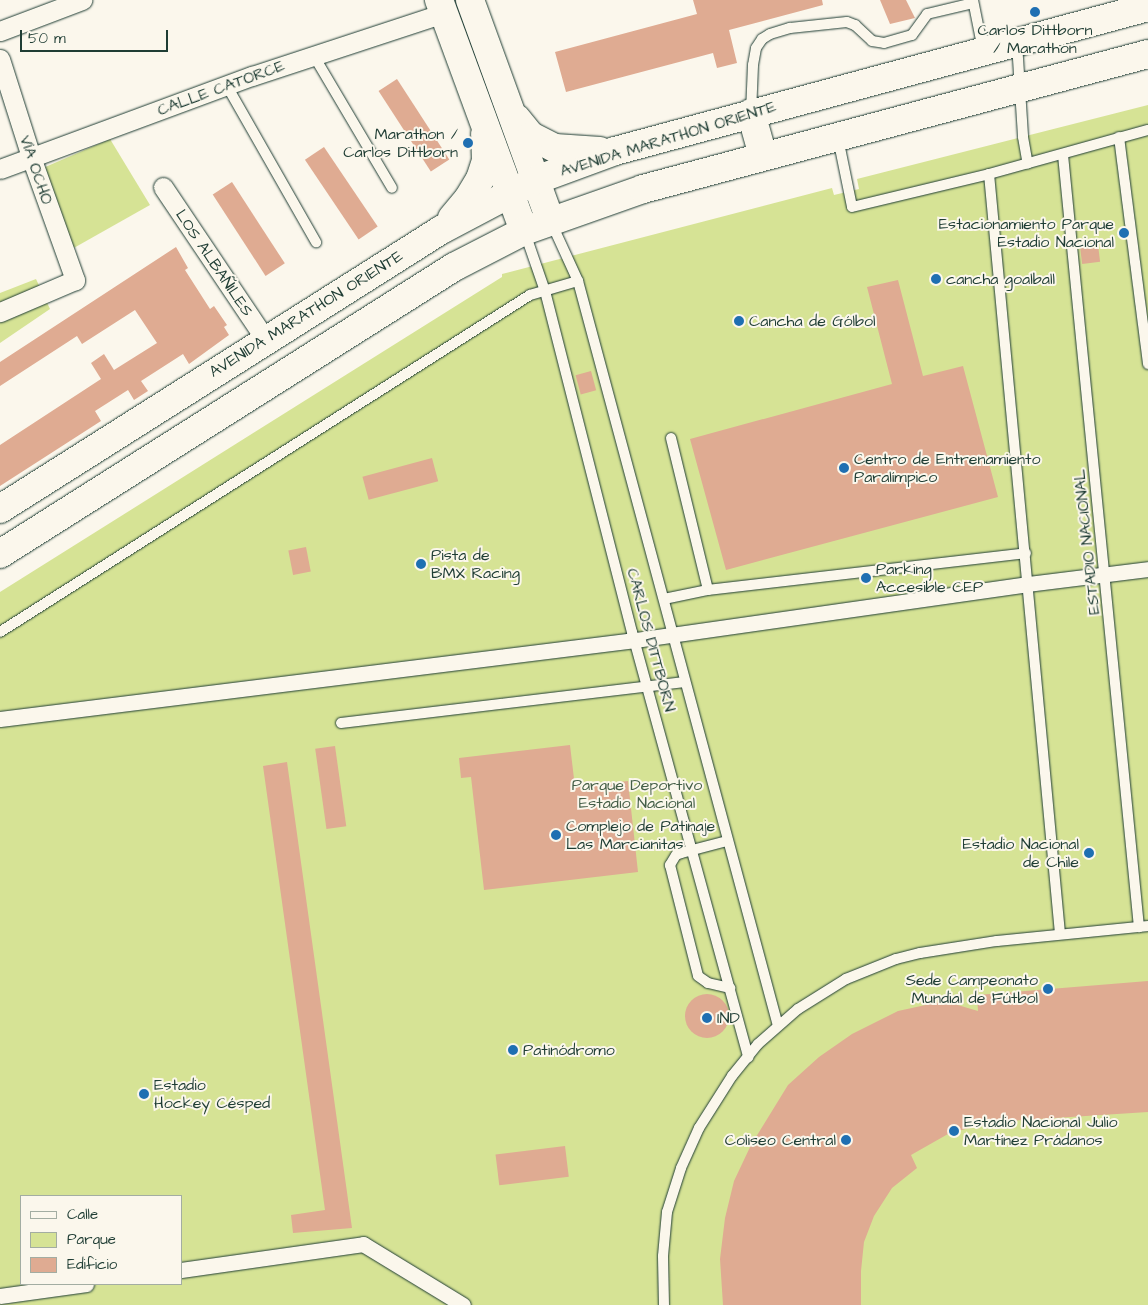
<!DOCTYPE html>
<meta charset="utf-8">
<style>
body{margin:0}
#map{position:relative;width:1148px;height:1305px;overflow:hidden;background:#fbf7ec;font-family:"Architects Daughter",sans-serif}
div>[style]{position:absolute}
.green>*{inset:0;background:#d6e395}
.building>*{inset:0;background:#dfab92;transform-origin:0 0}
.round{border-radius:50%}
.roads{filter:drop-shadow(0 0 1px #1f3d34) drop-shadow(0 0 1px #1f3d34)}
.service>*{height:10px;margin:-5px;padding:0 5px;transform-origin:5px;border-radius:5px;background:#fbf7ec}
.pedestrian>*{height:15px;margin:-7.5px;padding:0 7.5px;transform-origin:7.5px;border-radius:7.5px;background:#fbf7ec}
.minor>*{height:19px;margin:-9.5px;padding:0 9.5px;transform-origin:9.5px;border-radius:9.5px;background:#fbf7ec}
.secondary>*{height:28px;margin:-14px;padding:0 14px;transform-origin:14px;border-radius:14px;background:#fbf7ec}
.dots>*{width:14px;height:14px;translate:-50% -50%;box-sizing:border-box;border:2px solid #fbf7ec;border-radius:50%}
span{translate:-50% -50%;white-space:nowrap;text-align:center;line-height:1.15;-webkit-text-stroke:4px #fbf7ec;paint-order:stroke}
.poi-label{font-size:16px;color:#1f3d34}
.right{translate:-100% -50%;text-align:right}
.left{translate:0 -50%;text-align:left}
.street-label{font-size:16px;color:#1f3d34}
.park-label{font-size:16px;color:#445e47}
.legend{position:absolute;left:20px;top:1195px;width:162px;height:90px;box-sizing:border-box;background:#fbf7ec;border:1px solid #a3ada2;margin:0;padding:6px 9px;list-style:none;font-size:15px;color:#1f3d34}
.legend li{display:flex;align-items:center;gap:10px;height:25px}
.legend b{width:25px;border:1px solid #a3ada2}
.scale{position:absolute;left:20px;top:30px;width:148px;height:22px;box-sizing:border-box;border:2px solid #1f3d34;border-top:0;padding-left:6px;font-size:15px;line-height:18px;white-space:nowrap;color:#1f3d34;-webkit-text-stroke:4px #fbf7ec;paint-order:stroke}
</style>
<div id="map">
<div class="green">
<div style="clip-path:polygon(evenodd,1148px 105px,1148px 1305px,0 1305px,0 592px,502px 277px,502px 274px,832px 188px,834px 195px,859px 189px,857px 179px,1148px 105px,21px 1196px,181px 1196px,181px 1284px,21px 1284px,21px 1196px)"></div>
<div style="clip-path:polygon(110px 139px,150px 205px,72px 249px,43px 168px)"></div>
<div style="clip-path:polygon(36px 279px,50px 309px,0 343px,0 293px)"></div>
</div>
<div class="building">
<div style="clip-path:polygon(693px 0,822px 0,823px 5px,729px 30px,737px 63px,717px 68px,713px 53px,566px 92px,555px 52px,697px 14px)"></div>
<div style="clip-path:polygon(880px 0,906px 0,915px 18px,890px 24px)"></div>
<div style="left:397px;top:79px;width:96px;height:22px;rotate:57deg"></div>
<div style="left:324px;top:147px;width:96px;height:23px;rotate:56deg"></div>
<div style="left:232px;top:182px;width:97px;height:23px;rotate:57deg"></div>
<div style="left:1098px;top:245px;width:17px;height:18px;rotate:83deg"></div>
<div style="clip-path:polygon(176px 247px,188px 268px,185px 270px,210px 309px,214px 306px,227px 325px,224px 327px,229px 335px,189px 364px,183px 354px,141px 381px,148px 391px,134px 400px,128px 390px,95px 411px,101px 421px,0 486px,0 445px,101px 379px,91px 363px,104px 354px,114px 370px,157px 343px,135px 310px,82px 344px,77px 336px,0 386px,0 362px)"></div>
<div style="clip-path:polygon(898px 280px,923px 376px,963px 366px,998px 497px,726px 570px,690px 439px,892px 384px,867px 287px)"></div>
<div style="left:591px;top:371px;width:20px;height:16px;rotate:75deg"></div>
<div style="left:432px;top:458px;width:24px;height:72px;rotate:75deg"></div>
<div style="left:306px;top:547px;width:25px;height:18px;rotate:79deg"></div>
<div style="clip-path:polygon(570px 745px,575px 787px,628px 781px,638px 872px,484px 890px,471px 777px,461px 778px,459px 758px)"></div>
<div style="left:335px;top:746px;width:81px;height:20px;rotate:82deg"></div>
<div style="clip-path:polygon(287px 762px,352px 1228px,293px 1233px,291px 1215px,325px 1210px,263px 766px)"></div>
<div style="clip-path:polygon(1148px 981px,1148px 1112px,1007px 1121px,972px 1127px,948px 1134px,911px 1155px,917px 1168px,892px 1188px,874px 1216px,864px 1242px,861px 1271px,861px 1305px,723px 1305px,720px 1259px,725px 1218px,734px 1181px,751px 1145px,788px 1085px,819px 1057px,852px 1034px,898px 1011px,944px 1001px,978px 1011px,977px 995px)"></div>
<div class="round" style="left:685px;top:994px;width:44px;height:44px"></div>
<div style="left:565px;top:1146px;width:31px;height:70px;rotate:83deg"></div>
</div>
<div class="roads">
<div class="service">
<div style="left:973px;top:0;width:51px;rotate:78.7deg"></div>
<div style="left:1017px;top:43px;width:94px;rotate:86.3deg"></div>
<div style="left:1023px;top:137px;width:27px;rotate:80deg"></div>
<div style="left:314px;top:56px;width:153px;rotate:59.4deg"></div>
<div style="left:227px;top:86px;width:180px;rotate:60.3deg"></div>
<div style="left:751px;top:113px;width:48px;rotate:-87.6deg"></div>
<div style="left:753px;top:65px;width:17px;rotate:-80deg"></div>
<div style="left:756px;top:48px;width:11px;rotate:-56deg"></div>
<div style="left:762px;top:39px;width:9px;rotate:-32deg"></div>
<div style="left:770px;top:34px;width:21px;rotate:-17deg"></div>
<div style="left:790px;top:28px;width:57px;rotate:-6deg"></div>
<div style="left:847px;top:22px;width:9px;rotate:21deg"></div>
<div style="left:855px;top:25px;width:23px;rotate:43deg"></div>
<div style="left:872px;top:41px;width:12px;rotate:9deg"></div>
<div style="left:884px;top:43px;width:29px;rotate:-16deg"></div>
<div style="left:912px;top:35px;width:26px;rotate:-54deg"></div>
<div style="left:927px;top:14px;width:47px;rotate:-13.4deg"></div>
<div style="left:1119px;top:137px;width:229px;rotate:82.7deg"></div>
<div style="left:838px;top:138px;width:70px;rotate:78.5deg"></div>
<div style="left:852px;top:207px;width:141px;rotate:-13.5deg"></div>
<div style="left:989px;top:174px;width:165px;rotate:-15.5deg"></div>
<div style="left:1063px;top:155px;width:776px;rotate:84.38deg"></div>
<div style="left:989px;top:174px;width:763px;rotate:84.66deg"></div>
<div style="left:551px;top:222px;width:65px;rotate:65.4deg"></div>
<div style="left:578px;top:281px;width:771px;rotate:74.97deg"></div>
<div style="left:525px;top:233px;width:61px;rotate:71deg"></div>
<div style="left:545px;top:291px;width:352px;rotate:75.7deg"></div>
<div style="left:632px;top:632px;width:441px;rotate:74.7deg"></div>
<div style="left:671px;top:438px;width:156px;rotate:76.3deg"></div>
<div style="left:664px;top:599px;width:45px;rotate:-11.6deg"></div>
<div style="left:708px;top:590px;width:320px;rotate:-6.6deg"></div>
<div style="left:0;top:632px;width:628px;rotate:-32.45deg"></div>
<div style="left:530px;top:295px;width:50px;rotate:-16.3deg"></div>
<div style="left:341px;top:723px;width:346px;rotate:-6.8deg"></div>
<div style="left:727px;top:841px;width:48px;rotate:165.4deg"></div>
<div style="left:681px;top:853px;width:5px;rotate:158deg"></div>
<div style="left:676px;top:855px;width:12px;rotate:121deg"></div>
<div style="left:670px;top:865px;width:114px;rotate:75.8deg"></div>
<div style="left:698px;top:976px;width:12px;rotate:35deg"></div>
<div style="left:708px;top:983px;width:23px;rotate:13deg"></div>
<div style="left:664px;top:1305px;width:49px;rotate:-91.2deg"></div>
<div style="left:663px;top:1256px;width:44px;rotate:-84.8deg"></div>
<div style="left:667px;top:1212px;width:46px;rotate:-72.3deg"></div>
<div style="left:681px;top:1168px;width:44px;rotate:-65.8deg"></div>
<div style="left:699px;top:1128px;width:62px;rotate:-57.6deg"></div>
<div style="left:732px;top:1076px;width:41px;rotate:-50.9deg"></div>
<div style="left:758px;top:1044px;width:53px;rotate:-41.2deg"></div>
<div style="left:798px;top:1009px;width:57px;rotate:-32deg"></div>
<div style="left:846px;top:979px;width:54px;rotate:-21.8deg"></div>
<div style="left:896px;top:959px;width:25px;rotate:-14deg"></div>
<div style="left:920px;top:953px;width:78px;rotate:-8.9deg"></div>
<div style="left:997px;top:941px;width:152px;rotate:-5.7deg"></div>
</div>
<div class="pedestrian">
<div style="left:0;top:719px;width:640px;rotate:-7.09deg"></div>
<div style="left:635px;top:640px;width:397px;rotate:-8.1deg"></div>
<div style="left:1028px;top:584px;width:121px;rotate:-7.1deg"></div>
<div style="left:181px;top:1270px;width:184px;rotate:-8.1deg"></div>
<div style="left:363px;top:1244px;width:117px;rotate:31.4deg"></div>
<div style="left:0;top:1296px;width:87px;rotate:-7.9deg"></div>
</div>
<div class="minor">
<div style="left:0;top:31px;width:88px;rotate:-20.7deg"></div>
<div style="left:0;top:59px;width:103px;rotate:72.4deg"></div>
<div style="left:31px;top:157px;width:131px;rotate:70.3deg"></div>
<div style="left:75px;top:280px;width:82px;rotate:156.9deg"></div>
<div style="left:0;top:169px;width:269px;rotate:-20.3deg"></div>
<div style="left:252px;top:76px;width:202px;rotate:-18.2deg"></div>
<div style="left:163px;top:187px;width:183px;rotate:56.1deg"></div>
</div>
<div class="secondary">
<div style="left:439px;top:0;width:246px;rotate:69.8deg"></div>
<div style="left:470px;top:0;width:234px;rotate:70deg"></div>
<div style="left:751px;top:113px;width:45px;rotate:74.4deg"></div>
<div style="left:517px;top:119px;width:22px;rotate:51deg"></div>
<div style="left:531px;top:136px;width:27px;rotate:27deg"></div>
<div style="left:555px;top:148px;width:45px;rotate:3.8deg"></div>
<div style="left:452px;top:218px;width:25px;rotate:-50deg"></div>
<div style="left:468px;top:199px;width:23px;rotate:-59deg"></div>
<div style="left:480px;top:179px;width:20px;rotate:-72deg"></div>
<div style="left:486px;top:160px;width:26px;rotate:-92deg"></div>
<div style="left:0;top:509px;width:522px;rotate:-32.32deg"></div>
<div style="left:441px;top:230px;width:107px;rotate:-27.8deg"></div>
<div style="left:536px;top:180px;width:84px;rotate:-20.2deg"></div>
<div style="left:615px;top:151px;width:552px;rotate:-15.12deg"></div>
<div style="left:0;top:554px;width:537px;rotate:-32.3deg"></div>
<div style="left:454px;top:267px;width:79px;rotate:-27.2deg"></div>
<div style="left:524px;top:231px;width:126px;rotate:-19.4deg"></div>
<div style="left:643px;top:189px;width:523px;rotate:-14.97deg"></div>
</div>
</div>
<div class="dots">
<div style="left:1035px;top:12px;background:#1f6fb2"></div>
<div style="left:468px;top:143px;background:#1f6fb2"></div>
<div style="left:1124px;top:233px;background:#1f6fb2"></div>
<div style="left:936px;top:279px;background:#1f6fb2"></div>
<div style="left:739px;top:321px;background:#1f6fb2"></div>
<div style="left:844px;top:468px;background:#1f6fb2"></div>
<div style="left:421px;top:564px;background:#1f6fb2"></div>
<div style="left:866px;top:578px;background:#1f6fb2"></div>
<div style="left:556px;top:835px;background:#1f6fb2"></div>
<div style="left:1089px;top:853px;background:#1f6fb2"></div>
<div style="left:1048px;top:989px;background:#1f6fb2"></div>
<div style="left:707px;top:1018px;background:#1f6fb2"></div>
<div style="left:513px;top:1050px;background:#1f6fb2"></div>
<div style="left:144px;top:1094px;background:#1f6fb2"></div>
<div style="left:954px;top:1131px;background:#1f6fb2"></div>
<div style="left:846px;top:1140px;background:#1f6fb2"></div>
</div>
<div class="poi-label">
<span style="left:1035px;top:39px">Carlos Dittborn<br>/ Marathon</span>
<span class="right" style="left:458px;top:143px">Marathon /<br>Carlos Dittborn</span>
<span class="right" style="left:1114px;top:233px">Estacionamiento Parque<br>Estadio Nacional</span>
<span class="left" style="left:946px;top:279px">cancha goalball</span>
<span class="left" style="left:749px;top:321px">Cancha de Gólbol</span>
<span class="left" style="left:854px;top:468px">Centro de Entrenamiento<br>Paralímpico</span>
<span class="left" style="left:431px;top:564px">Pista de<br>BMX Racing</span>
<span class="left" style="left:876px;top:578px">Parking<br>Accesible CEP</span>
<span class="left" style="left:566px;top:835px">Complejo de Patinaje<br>Las Marcianitas</span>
<span class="right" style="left:1079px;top:853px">Estadio Nacional<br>de Chile</span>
<span class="right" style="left:1038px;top:989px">Sede Campeonato<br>Mundial de Fútbol</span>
<span class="left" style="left:717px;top:1018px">IND</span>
<span class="left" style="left:523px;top:1050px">Patinódromo</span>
<span class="left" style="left:154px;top:1094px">Estadio<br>Hockey Césped</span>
<span class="left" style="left:964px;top:1131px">Estadio Nacional Julio<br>Martínez Prádanos</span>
<span class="right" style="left:836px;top:1140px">Coliseo Central</span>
</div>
<div class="street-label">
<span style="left:221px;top:88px;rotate:-20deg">CALLE CATORCE</span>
<span style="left:668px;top:139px;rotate:-17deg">AVENIDA MARATHON ORIENTE</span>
<span style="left:36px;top:170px;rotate:71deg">VÍA OCHO</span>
<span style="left:214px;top:263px;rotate:56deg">LOS ALBAÑILES</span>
<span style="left:306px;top:314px;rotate:-32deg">AVENIDA MARATHON ORIENTE</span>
<span style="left:1087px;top:542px;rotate:-96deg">ESTADIO NACIONAL</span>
<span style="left:651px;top:640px;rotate:75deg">CARLOS DITTBORN</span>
</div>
<div class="park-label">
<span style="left:637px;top:794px">Parque Deportivo<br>Estadio Nacional</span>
</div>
<ul class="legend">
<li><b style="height:6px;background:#fbf7ec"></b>Calle</li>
<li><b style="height:14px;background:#d6e395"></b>Parque</li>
<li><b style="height:14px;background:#dfab92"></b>Edificio</li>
</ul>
<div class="scale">50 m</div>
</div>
